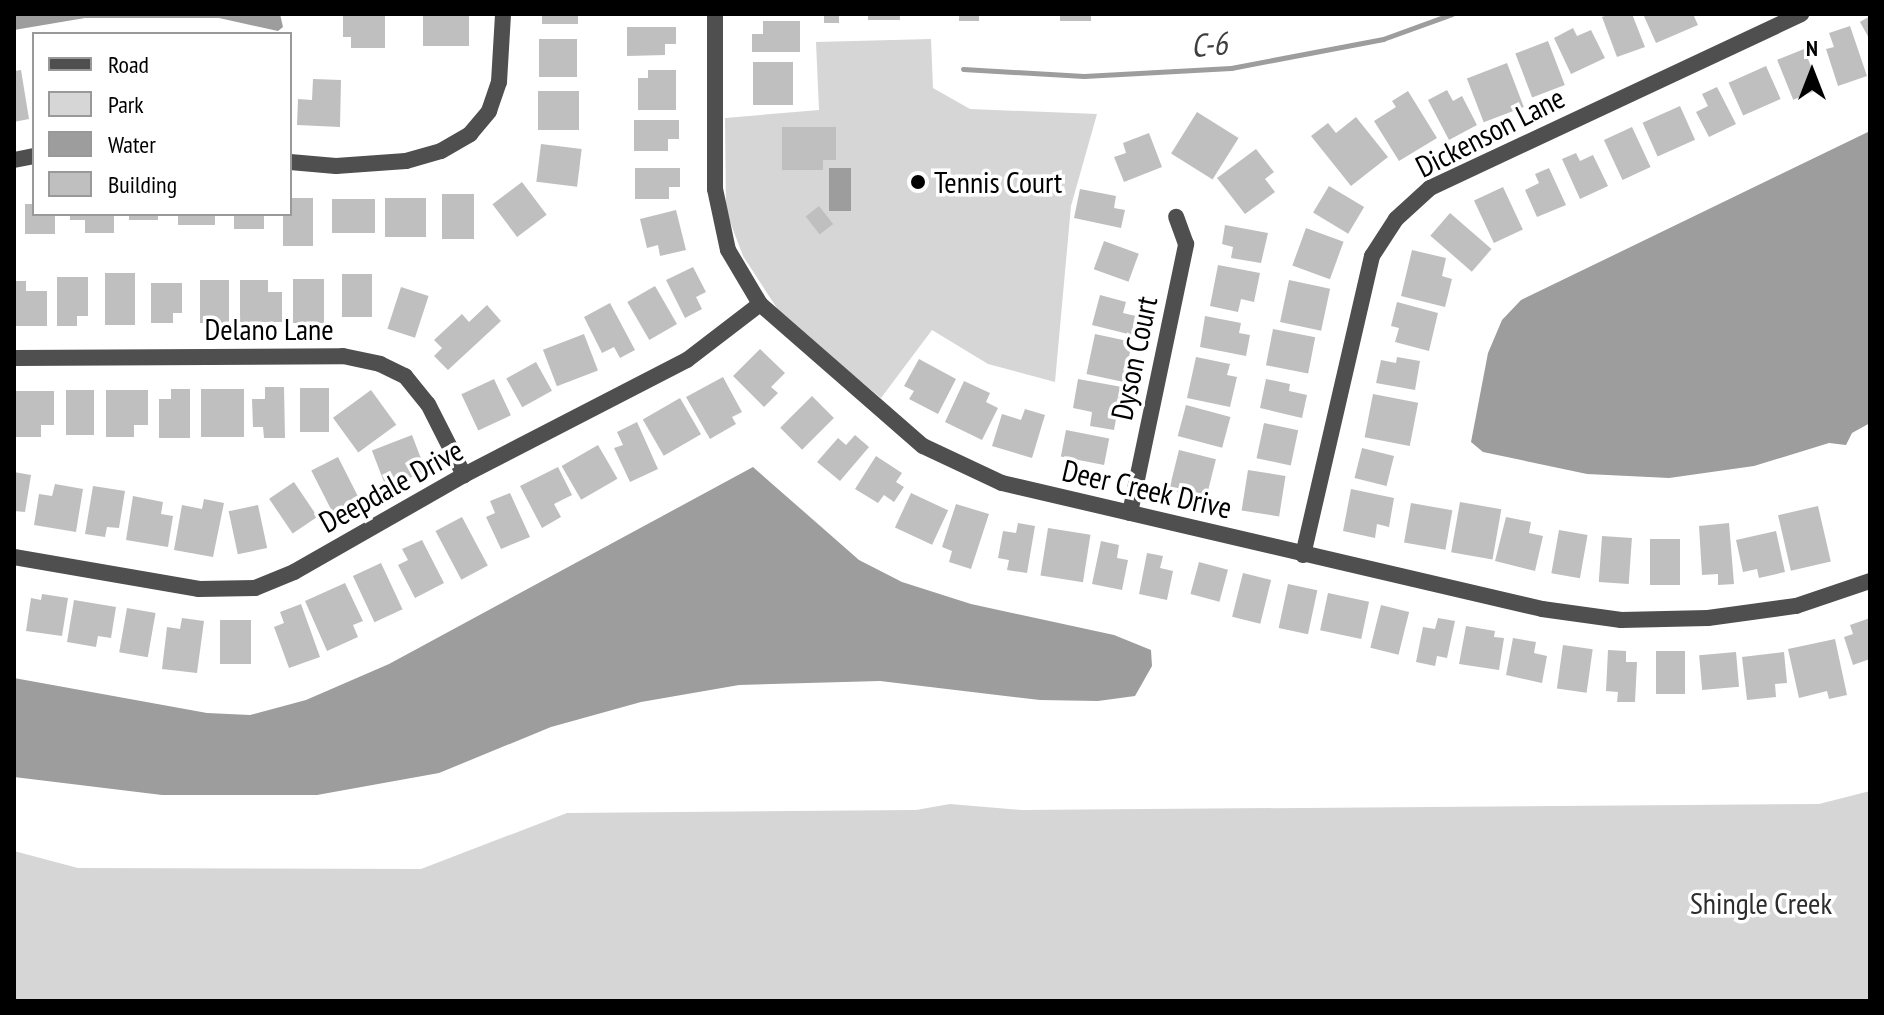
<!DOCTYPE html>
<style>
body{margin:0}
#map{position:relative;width:1884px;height:1015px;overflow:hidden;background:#fff;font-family:"PT Sans Narrow",sans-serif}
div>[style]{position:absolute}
.green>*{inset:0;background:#d6d6d6}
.water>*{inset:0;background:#9d9d9d;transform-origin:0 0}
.stream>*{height:5px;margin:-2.5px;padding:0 2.5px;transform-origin:2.5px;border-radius:2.5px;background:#9d9d9d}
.building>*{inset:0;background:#bfbfbf;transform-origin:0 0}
.street>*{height:16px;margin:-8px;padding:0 8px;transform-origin:8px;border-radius:8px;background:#4f4f4f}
.dots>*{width:22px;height:22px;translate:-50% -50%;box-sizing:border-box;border:4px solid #fff;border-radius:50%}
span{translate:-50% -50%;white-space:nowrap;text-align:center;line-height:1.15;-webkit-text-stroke:7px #fff;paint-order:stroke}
.street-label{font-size:30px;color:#000}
.poi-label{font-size:30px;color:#000}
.left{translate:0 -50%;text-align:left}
.park-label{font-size:30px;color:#2d2d2d}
.water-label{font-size:32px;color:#3e3e3e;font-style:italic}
.frame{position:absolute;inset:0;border:16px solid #000;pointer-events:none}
.legend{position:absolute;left:32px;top:32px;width:260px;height:184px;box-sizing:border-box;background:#fff;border:2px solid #999;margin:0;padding:10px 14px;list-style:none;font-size:24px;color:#000}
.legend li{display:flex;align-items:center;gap:16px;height:40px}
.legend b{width:40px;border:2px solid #999}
.north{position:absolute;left:1772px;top:32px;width:80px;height:80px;-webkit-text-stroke:6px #fff;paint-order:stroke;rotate:0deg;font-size:22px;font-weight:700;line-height:32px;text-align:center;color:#000}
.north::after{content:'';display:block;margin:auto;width:28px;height:36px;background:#000;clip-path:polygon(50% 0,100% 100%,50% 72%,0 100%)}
</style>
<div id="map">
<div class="green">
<div style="clip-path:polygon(931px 39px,933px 88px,970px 109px,1097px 114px,1071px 206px,1055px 382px,988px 364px,932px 330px,881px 398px,782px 316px,743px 256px,726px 211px,725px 118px,819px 110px,816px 42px)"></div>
<div style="clip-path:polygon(1870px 791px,1870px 1001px,14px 1001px,14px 851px,78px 868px,421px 869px,567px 813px,916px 810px,950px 804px,1022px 810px,1819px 804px)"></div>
</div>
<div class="water">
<div style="clip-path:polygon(14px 14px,280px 14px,283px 27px,278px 31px,219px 18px,85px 18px,14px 30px)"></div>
<div style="clip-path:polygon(1870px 131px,1870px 423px,1852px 433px,1846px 445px,1829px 443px,1754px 466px,1669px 478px,1587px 474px,1483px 452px,1471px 442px,1488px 353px,1502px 320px,1521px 300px)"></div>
<div style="left:829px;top:168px;width:22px;height:43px"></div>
<div style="clip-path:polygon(753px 467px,859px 560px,902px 582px,971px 604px,1114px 635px,1151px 650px,1152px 666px,1135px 696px,1098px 701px,1040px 700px,880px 681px,739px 685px,641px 702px,551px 727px,439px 773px,317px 795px,162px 795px,14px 777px,14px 678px,207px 713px,250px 715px,306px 700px,389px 664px)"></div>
</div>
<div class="stream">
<div style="left:963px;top:69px;width:121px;rotate:3.3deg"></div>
<div style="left:1084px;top:76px;width:147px;rotate:-3.1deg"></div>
<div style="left:1231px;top:68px;width:155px;rotate:-10.8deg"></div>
<div style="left:1383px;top:39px;width:73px;rotate:-19.9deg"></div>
</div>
<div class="building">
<div style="clip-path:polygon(343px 14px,385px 14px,385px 48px,351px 48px,351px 37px,343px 37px)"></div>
<div style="left:423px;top:14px;width:46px;height:32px"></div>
<div style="left:542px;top:14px;width:36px;height:10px"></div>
<div style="left:824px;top:14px;width:15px;height:9px"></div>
<div style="left:868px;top:14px;width:32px;height:6px"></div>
<div style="left:959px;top:14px;width:20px;height:7px"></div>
<div style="left:1060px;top:14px;width:31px;height:7px"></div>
<div style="clip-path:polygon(1610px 14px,1632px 14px,1645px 47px,1617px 57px,1602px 17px)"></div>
<div style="clip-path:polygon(1643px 14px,1693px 14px,1698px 25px,1656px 43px)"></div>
<div style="clip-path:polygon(1870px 16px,1870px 40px,1860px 22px)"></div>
<div style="clip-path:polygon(763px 21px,800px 21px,800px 52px,752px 52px,752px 34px,763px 34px)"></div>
<div style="clip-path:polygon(1850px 26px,1867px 76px,1838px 86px,1826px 49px,1834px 47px,1829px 33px)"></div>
<div style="clip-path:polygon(627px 27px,676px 27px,676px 44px,665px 44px,665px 55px,627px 56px)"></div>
<div style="clip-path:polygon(1573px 28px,1577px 36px,1591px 30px,1605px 58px,1571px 74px,1554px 38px)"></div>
<div style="left:539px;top:39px;width:38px;height:38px"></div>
<div style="left:1548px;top:41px;width:47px;height:35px;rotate:69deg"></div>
<div style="left:1804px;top:49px;width:43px;height:29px;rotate:68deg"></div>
<div style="left:753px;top:62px;width:40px;height:43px"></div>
<div style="left:1507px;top:63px;width:47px;height:43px;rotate:69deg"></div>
<div style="left:1766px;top:66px;width:36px;height:41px;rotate:66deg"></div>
<div style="clip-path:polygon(21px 70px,29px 119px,14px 122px,14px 71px)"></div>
<div style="clip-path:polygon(648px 70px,676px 70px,676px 110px,638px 110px,638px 78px,648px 78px)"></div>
<div style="clip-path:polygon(313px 79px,341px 80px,340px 127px,297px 125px,298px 99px,312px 100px)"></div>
<div style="clip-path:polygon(1717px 87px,1736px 124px,1709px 137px,1696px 112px,1708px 106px,1702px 94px)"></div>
<div style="clip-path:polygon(1447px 90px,1453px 101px,1462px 96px,1477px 125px,1449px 140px,1428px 100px)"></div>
<div style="left:538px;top:91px;width:41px;height:39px"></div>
<div style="clip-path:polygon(1408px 91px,1437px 138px,1399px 161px,1374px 121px,1396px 107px,1392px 101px)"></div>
<div style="left:1680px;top:106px;width:37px;height:41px;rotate:66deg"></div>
<div style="left:1197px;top:112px;width:49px;height:49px;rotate:32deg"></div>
<div style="clip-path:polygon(1356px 117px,1388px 157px,1351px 186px,1311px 136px,1328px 123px,1336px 133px)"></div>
<div style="clip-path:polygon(634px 120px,679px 120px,679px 139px,668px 139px,668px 151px,634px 151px)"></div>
<div style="clip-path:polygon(782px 127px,836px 127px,836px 160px,823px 160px,823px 170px,782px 170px)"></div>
<div style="left:1632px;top:127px;width:44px;height:31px;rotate:65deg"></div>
<div style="clip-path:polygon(1149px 133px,1162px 167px,1124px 182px,1114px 157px,1126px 153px,1123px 143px)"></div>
<div style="left:541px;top:144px;width:41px;height:38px;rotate:7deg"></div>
<div style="clip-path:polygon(1256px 149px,1274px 172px,1265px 179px,1275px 192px,1245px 214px,1217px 178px)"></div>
<div style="clip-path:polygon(1576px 153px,1580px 161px,1593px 155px,1608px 186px,1580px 199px,1562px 159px)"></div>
<div style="clip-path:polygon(635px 168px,680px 168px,680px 187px,669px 187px,669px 199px,635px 199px)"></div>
<div style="clip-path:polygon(1549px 168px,1566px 205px,1537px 217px,1525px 190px,1539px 183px,1535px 174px)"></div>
<div style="left:522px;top:182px;width:41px;height:37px;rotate:53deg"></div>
<div style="left:1329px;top:186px;width:41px;height:31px;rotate:31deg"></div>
<div style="left:1503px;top:187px;width:47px;height:32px;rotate:65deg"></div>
<div style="clip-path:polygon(1080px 189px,1116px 196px,1114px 208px,1125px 210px,1121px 228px,1074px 218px)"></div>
<div style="left:442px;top:194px;width:32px;height:45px"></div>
<div style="clip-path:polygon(290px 198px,313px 198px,313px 246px,283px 246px,283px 214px,290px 214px)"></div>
<div style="left:385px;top:198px;width:41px;height:39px"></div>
<div style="left:332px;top:199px;width:43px;height:34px"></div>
<div style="clip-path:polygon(25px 204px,34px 204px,34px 214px,55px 214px,55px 234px,25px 234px)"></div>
<div style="left:819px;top:206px;width:23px;height:17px;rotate:52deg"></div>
<div style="clip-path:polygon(676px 210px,686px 250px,660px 256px,658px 245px,647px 248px,640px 219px)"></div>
<div style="left:1450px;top:213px;width:55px;height:30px;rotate:41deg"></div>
<div style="clip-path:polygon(70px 214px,114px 214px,114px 233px,85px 233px,85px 220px,70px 220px)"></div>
<div style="left:129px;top:214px;width:29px;height:6px"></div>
<div style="left:178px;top:214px;width:37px;height:11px"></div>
<div style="left:234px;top:214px;width:30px;height:15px"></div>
<div style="clip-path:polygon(1225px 225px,1268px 233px,1261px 263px,1231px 258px,1233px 247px,1222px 244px)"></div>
<div style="left:1306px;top:228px;width:40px;height:40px;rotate:20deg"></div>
<div style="left:1104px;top:241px;width:37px;height:30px;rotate:20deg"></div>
<div style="clip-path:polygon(1412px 250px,1446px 258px,1442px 276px,1452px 279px,1445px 307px,1401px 296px)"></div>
<div style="clip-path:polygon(1218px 265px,1260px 273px,1254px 302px,1241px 299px,1238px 312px,1210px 306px)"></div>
<div style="clip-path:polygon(693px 267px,706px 292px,696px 297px,702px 309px,685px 318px,666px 280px)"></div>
<div style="left:105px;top:273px;width:30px;height:52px"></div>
<div style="left:342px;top:274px;width:30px;height:43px"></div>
<div style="clip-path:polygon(57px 277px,88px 277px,88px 316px,77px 316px,77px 326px,57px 326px)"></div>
<div style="left:293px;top:279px;width:31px;height:44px"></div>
<div style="left:200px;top:280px;width:29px;height:43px"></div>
<div style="clip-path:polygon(240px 280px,268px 280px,268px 292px,282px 292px,282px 322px,240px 322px)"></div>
<div style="left:1289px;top:280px;width:42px;height:43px;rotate:12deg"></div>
<div style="clip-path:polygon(14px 281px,26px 281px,26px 291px,47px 291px,47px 326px,14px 326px)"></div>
<div style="clip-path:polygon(151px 283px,182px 283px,182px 313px,173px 313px,173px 323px,151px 323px)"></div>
<div style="left:655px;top:286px;width:44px;height:32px;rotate:60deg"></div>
<div style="left:401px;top:287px;width:29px;height:44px;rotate:18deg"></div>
<div style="clip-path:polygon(1100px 295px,1126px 302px,1123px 313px,1136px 316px,1132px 335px,1092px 325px)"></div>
<div style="clip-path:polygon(1397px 302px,1438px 313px,1429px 351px,1395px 342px,1399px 328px,1391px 326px)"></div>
<div style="clip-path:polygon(610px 303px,635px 350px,620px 358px,614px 347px,602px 353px,584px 317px)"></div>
<div style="clip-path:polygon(487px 305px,501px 321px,448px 370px,434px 356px,442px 348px,434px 340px,462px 314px,469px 322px)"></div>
<div style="clip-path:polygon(1205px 316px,1241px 323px,1239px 333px,1250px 335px,1246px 356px,1200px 347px)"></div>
<div style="left:1273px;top:329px;width:43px;height:37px;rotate:11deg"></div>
<div style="left:584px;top:334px;width:39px;height:44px;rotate:69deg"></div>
<div style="left:1095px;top:334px;width:38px;height:41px;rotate:12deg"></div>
<div style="clip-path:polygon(760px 349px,785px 373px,771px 387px,778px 393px,764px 407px,733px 376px)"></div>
<div style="clip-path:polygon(1196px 357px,1230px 364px,1227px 375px,1237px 377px,1230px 407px,1187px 398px)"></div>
<div style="clip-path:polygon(1397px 357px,1420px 361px,1415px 390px,1376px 383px,1381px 360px,1396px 363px)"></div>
<div style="clip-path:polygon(919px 359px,956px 379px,938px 414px,909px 399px,914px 391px,904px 386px)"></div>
<div style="left:536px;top:362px;width:33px;height:34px;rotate:61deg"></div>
<div style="clip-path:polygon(723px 377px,742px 412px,732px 417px,736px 424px,710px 439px,686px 397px)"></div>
<div style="left:494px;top:379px;width:40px;height:36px;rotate:65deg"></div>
<div style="clip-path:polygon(1078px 379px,1122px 387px,1114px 430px,1090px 426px,1092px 412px,1073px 408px)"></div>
<div style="clip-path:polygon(1266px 379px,1290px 384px,1289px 391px,1307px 395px,1302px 418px,1260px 408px)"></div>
<div style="clip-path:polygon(964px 381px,990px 393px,986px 402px,998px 408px,982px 440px,945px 422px)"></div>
<div style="clip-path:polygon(265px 387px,284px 387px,285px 438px,264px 438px,263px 427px,253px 427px,252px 399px,265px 399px)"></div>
<div style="left:300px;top:388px;width:29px;height:44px"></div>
<div style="clip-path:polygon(171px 389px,190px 389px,190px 438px,159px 438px,159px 399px,171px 399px)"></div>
<div style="left:201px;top:389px;width:43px;height:48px"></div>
<div style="left:66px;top:390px;width:28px;height:45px"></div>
<div style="clip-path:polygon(106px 390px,148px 390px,148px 425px,134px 425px,134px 437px,106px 437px)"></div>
<div style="left:371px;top:390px;width:43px;height:47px;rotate:54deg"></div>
<div style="clip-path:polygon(14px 391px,54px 391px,54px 425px,41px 425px,41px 437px,14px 437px)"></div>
<div style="left:1373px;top:394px;width:46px;height:44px;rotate:11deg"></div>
<div style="left:812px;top:396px;width:31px;height:45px;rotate:45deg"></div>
<div style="left:680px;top:398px;width:42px;height:43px;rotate:60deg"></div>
<div style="left:1186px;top:405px;width:46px;height:32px;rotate:15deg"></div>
<div style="clip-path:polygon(1025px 409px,1045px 415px,1032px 458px,992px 446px,1002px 414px,1021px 420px)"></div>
<div style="clip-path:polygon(637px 422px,658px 469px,630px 482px,614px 448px,623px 445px,617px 432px)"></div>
<div style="left:1264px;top:423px;width:35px;height:36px;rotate:12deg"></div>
<div style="left:1066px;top:430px;width:44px;height:27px;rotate:11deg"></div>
<div style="left:412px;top:435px;width:39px;height:43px;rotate:69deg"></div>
<div style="clip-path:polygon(855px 435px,869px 447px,840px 481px,817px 462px,838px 438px,846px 445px)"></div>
<div style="left:598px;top:445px;width:39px;height:42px;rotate:60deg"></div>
<div style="left:1362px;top:448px;width:33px;height:31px;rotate:14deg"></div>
<div style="left:1179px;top:450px;width:38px;height:41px;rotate:14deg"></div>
<div style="clip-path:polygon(876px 456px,902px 473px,896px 482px,904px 487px,894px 502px,884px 495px,878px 503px,855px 489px)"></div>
<div style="left:338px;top:457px;width:47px;height:30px;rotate:63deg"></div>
<div style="clip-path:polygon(558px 467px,572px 495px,554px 504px,561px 517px,542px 528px,520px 486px)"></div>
<div style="left:1248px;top:470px;width:38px;height:41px;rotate:9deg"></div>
<div style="clip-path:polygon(14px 472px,31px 475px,25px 512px,14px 511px)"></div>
<div style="left:294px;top:482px;width:42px;height:30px;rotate:56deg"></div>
<div style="clip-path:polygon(55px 484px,83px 489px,76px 532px,34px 525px,39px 494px,52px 496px)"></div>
<div style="clip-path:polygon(93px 486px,125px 491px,119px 528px,107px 527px,105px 537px,85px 534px)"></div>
<div style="clip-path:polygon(1351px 489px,1394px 498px,1389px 527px,1377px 524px,1375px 538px,1343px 531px)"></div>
<div style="clip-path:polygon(510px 493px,530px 537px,501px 549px,486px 517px,495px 513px,490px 501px)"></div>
<div style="left:911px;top:493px;width:41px;height:38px;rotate:25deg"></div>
<div style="clip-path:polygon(133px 496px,163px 502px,161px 514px,173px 516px,168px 547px,126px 540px)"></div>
<div style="clip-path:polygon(204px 499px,224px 503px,213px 557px,174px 550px,182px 505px,202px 509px)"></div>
<div style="left:1460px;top:502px;width:42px;height:51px;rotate:10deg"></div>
<div style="left:1411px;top:503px;width:42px;height:40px;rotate:10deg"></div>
<div style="clip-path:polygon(956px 504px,989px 514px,971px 569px,949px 562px,952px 551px,942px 547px)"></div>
<div style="left:258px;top:505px;width:44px;height:30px;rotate:78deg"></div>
<div style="left:1818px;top:506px;width:57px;height:41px;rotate:77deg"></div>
<div style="left:462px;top:517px;width:55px;height:30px;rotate:62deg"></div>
<div style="clip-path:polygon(1506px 517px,1531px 522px,1529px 533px,1543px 536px,1535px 571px,1495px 561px)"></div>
<div style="clip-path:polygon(1018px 523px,1035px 526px,1027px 573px,1007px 570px,1009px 560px,998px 558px,1003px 531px,1016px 533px)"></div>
<div style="clip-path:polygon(1729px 523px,1734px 584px,1718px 585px,1718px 574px,1702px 575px,1699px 526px)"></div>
<div style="left:1048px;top:528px;width:43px;height:48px;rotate:9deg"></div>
<div style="left:1559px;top:530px;width:29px;height:44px;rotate:10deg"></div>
<div style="clip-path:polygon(1776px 531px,1785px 572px,1759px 578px,1757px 569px,1743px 572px,1736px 540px)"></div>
<div style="left:1602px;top:536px;width:30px;height:46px;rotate:4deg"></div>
<div style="left:1650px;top:539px;width:30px;height:46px"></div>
<div style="clip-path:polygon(422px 540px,444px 583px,415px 598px,398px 565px,408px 560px,402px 549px)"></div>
<div style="clip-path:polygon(1101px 541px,1119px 545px,1117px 558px,1128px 560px,1122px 590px,1092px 584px)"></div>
<div style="clip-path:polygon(1147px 553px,1163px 556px,1160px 568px,1173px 571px,1167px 600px,1139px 594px)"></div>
<div style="left:1199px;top:562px;width:30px;height:33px;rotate:15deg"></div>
<div style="left:381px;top:563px;width:51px;height:31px;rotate:65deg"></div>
<div style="left:1243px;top:573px;width:29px;height:45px;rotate:14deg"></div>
<div style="clip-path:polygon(345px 583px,363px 621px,353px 625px,358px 637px,327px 651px,305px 601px)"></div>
<div style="left:1288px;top:584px;width:30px;height:45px;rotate:12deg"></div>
<div style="left:1328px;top:593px;width:42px;height:38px;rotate:12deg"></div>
<div style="clip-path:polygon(42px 594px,68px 598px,62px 636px,26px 631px,31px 598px,41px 600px)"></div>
<div style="clip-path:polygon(74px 600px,116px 607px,111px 638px,98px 636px,96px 647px,67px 642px)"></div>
<div style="clip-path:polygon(301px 604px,320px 657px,289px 668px,274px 627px,284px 623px,280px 612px)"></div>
<div style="left:1381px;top:605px;width:29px;height:44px;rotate:14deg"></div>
<div style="left:127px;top:608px;width:29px;height:45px;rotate:10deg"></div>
<div style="clip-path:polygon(182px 618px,204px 621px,197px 673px,162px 669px,167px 627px,180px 629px)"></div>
<div style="clip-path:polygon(1438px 618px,1455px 621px,1447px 658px,1437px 656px,1435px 666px,1416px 662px,1423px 627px,1435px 629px)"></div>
<div style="clip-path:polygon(1870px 618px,1870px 659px,1853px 665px,1844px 637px,1853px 634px,1850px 625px)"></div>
<div style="left:251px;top:620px;width:44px;height:31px;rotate:90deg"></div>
<div style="clip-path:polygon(1466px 626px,1495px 631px,1494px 637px,1504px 638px,1499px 670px,1459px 664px)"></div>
<div style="clip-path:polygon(1513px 638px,1536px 642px,1534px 653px,1547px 656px,1542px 683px,1506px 675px)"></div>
<div style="clip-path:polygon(1835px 639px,1847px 695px,1829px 699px,1827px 691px,1799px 698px,1788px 649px)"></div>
<div style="left:1563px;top:645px;width:30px;height:44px;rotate:8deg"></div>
<div style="clip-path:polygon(1608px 650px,1626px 651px,1626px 662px,1637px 662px,1635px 702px,1617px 702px,1618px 692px,1606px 691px)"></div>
<div style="left:1656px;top:651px;width:29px;height:43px"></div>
<div style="left:1736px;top:652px;width:35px;height:37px;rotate:85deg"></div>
<div style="clip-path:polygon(1784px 652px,1787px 683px,1775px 684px,1776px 697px,1747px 700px,1742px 657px)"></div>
</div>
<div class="street">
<div style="left:715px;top:14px;width:175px;rotate:90deg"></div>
<div style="left:715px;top:189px;width:62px;rotate:78deg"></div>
<div style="left:728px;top:250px;width:63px;rotate:59.3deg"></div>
<div style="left:760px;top:304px;width:216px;rotate:41.1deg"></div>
<div style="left:923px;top:446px;width:87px;rotate:25.1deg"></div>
<div style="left:1002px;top:483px;width:555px;rotate:13.13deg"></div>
<div style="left:1542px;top:609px;width:80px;rotate:7.9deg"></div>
<div style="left:1621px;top:620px;width:87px;rotate:-1.3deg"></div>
<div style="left:1708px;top:618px;width:89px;rotate:-7.8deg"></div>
<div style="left:1796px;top:606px;width:78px;rotate:-18.7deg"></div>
<div style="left:14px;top:160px;width:20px;rotate:-11deg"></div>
<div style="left:290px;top:162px;width:46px;rotate:5deg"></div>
<div style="left:336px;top:166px;width:70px;rotate:-4.1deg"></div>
<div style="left:406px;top:161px;width:36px;rotate:-16deg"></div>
<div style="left:441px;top:151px;width:34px;rotate:-30deg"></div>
<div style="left:470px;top:134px;width:30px;rotate:-50deg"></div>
<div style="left:489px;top:111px;width:31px;rotate:-71deg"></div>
<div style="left:499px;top:82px;width:68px;rotate:-86.6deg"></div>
<div style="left:14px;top:358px;width:329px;rotate:-0.3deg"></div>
<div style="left:343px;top:356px;width:38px;rotate:12deg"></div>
<div style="left:380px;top:364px;width:28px;rotate:26deg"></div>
<div style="left:405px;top:376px;width:36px;rotate:51deg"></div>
<div style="left:428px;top:404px;width:80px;rotate:63.1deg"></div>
<div style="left:1130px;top:513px;width:275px;rotate:-78.2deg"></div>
<div style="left:1186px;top:244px;width:29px;rotate:-110deg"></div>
<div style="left:1303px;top:555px;width:307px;rotate:-77deg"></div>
<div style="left:1372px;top:256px;width:44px;rotate:-57deg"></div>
<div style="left:1396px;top:219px;width:46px;rotate:-42.4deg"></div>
<div style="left:1430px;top:188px;width:410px;rotate:-25.1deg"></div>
<div style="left:14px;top:557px;width:188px;rotate:9.8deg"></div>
<div style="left:199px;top:589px;width:56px;rotate:-1deg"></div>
<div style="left:255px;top:588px;width:42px;rotate:-22.3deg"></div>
<div style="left:294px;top:572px;width:196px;rotate:-29.7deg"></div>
<div style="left:464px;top:475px;width:251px;rotate:-27.3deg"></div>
<div style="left:687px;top:360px;width:92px;rotate:-37.5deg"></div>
</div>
<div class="dots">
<div style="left:918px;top:182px;background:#000"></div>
</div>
<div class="street-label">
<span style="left:1490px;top:132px;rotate:-27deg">Dickenson Lane</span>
<span style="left:269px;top:329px">Delano Lane</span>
<span style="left:1134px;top:358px;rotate:-78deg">Dyson Court</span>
<span style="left:391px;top:486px;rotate:-29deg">Deepdale Drive</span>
<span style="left:1147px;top:489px;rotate:13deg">Deer Creek Drive</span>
</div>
<div class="poi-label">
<span class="left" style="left:934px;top:182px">Tennis Court</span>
</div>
<div class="park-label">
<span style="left:1761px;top:903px">Shingle Creek</span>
</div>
<div class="water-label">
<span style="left:1209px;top:44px;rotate:-5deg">C-6</span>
</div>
<div class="frame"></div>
<ul class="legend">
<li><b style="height:10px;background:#4f4f4f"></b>Road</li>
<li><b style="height:22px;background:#d6d6d6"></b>Park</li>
<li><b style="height:22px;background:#9d9d9d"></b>Water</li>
<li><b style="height:22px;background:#bfbfbf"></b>Building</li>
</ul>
<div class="north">N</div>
</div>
